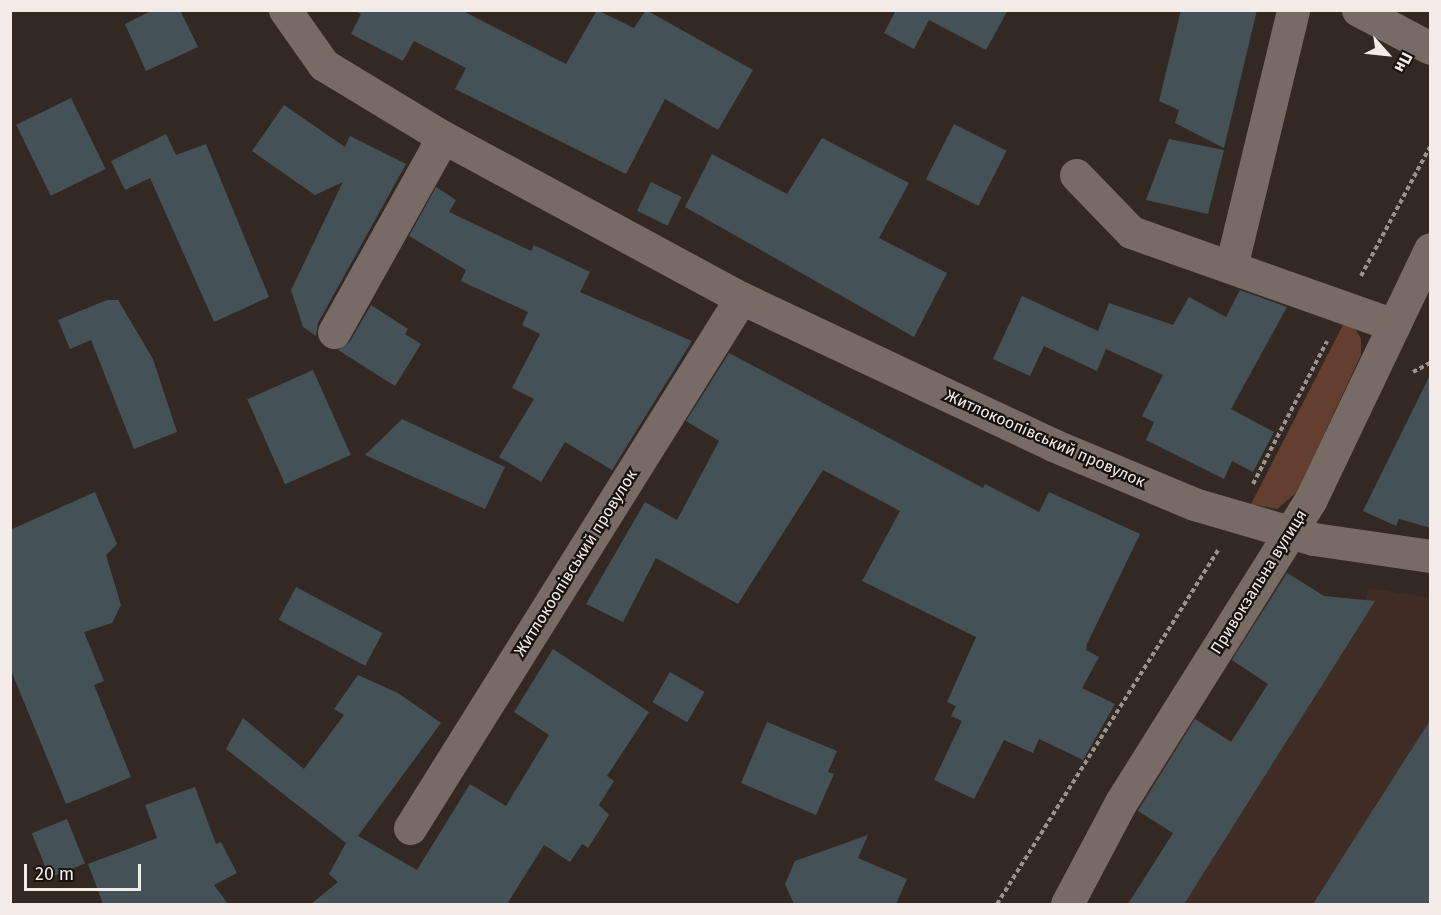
<!DOCTYPE html>
<meta charset="utf-8">
<style>
body{margin:0}
#map{position:relative;width:1441px;height:915px;overflow:hidden;background:#332822;font-family:"Fira Sans",sans-serif}
div>[style]{position:absolute}
.built>*{inset:0;background:#3f2d25}
.green>*{inset:0;background:#643f2f}
.building>*{inset:0;background:#445258;transform-origin:0 0}
.path>*{height:4px;margin-top:-2px;transform-origin:0;background:repeating-linear-gradient(90deg,#9b928d 0 4.5px,transparent 0 7.5px)}
.minor>*{height:33px;margin:-16.5px;padding:0 16.5px;transform-origin:16.5px;border-radius:16.5px;background:#786a64}
span{translate:-50% -50%;white-space:nowrap;text-align:center;line-height:1.15;-webkit-text-stroke:4.5px #171210;paint-order:stroke}
.street-label{font-size:16px;color:#f3ebe7}
.frame{position:absolute;inset:0;border:12px solid #f3ebe7;pointer-events:none}
.north{position:absolute;left:1357px;top:24px;width:60px;height:60px;-webkit-text-stroke:4px #171210;paint-order:stroke;rotate:117deg;font-size:16px;font-weight:700;line-height:24px;text-align:center;color:#f3ebe7}
.north::after{content:'';display:block;margin:auto;width:21px;height:27px;background:#f3ebe7;clip-path:polygon(50% 0,100% 100%,50% 72%,0 100%)}
.scale{position:absolute;left:24px;top:864px;width:117px;height:27px;box-sizing:border-box;border:3px solid #f3ebe7;border-top:0;padding-left:8px;font-size:18px;line-height:21px;white-space:nowrap;color:#f3ebe7;-webkit-text-stroke:4px #171210;paint-order:stroke}
</style>
<div id="map">
<div class="built">
<div style="clip-path:polygon(1281px 568px,1324px 596px,1365px 600px,1369px 588px,1430px 598px,1430px 904px,1128px 904px,1175px 831px,1131px 806px,1189px 715px,1231px 741px,1245px 721px,1268px 683px,1225px 656px)"></div>
</div>
<div class="green">
<div style="clip-path:polygon(1344px 323px,1354px 326px,1361px 339px,1361px 355px,1297px 492px,1277px 509px,1251px 504px)"></div>
</div>
<div class="building">
<div style="clip-path:polygon(153px 10px,180px 10px,198px 47px,146px 71px,125px 24px)"></div>
<div style="clip-path:polygon(353px 10px,461px 10px,566px 64px,597px 10px,634px 28px,646px 10px,753px 70px,718px 130px,665px 99px,626px 174px,455px 89px,466px 68px,414px 41px,403px 61px,351px 34px,361px 14px)"></div>
<div style="clip-path:polygon(896px 10px,1008px 10px,986px 50px,929px 20px,914px 49px,884px 33px)"></div>
<div style="clip-path:polygon(1181px 10px,1257px 10px,1224px 148px,1175px 123px,1179px 110px,1159px 101px)"></div>
<div style="left:71px;top:98px;width:79px;height:61px;rotate:64deg"></div>
<div style="clip-path:polygon(284px 105px,345px 147px,350px 136px,406px 164px,318px 323px,316px 336px,303px 327px,291px 290px,343px 182px,315px 195px,252px 151px)"></div>
<div style="left:954px;top:124px;width:59px;height:62px;rotate:27deg"></div>
<div style="clip-path:polygon(166px 134px,176px 155px,206px 144px,269px 297px,214px 322px,150px 178px,125px 190px,111px 161px)"></div>
<div style="clip-path:polygon(822px 138px,909px 183px,879px 238px,947px 273px,914px 337px,685px 207px,712px 154px,787px 194px)"></div>
<div style="clip-path:polygon(1169px 139px,1224px 150px,1208px 214px,1146px 200px)"></div>
<div style="left:651px;top:182px;width:34px;height:32px;rotate:26deg"></div>
<div style="clip-path:polygon(436px 187px,456px 200px,449px 212px,531px 251px,534px 245px,590px 272px,580px 292px,692px 341px,612px 470px,565px 442px,541px 482px,499px 457px,534px 399px,512px 388px,540px 334px,522px 325px,528px 312px,461px 281px,466px 270px,409px 236px)"></div>
<div style="clip-path:polygon(1240px 290px,1287px 307px,1231px 409px,1274px 432px,1253px 472px,1232px 461px,1224px 479px,1146px 440px,1154px 422px,1142px 416px,1163px 375px,1106px 349px,1097px 371px,1044px 346px,1030px 376px,993px 359px,1022px 296px,1098px 331px,1109px 303px,1173px 325px,1189px 297px,1226px 317px)"></div>
<div style="clip-path:polygon(107px 300px,118px 300px,153px 359px,177px 432px,134px 449px,91px 340px,70px 349px,58px 320px)"></div>
<div style="clip-path:polygon(371px 305px,408px 329px,405px 334px,421px 344px,395px 386px,338px 350px,350px 341px)"></div>
<div style="clip-path:polygon(729px 353px,983px 488px,985px 484px,1039px 512px,1049px 492px,1140px 534px,1087px 644px,1086px 650px,1099px 657px,1082px 688px,1115px 704px,1083px 760px,1039px 739px,1033px 753px,1004px 740px,974px 799px,934px 780px,962px 721px,951px 716px,956px 706px,947px 702px,976px 637px,862px 581px,900px 511px,823px 470px,738px 604px,656px 558px,623px 622px,586px 604px,645px 502px,677px 520px,719px 441px,686px 421px)"></div>
<div style="left:313px;top:370px;width:93px;height:72px;rotate:66deg"></div>
<div style="clip-path:polygon(1430px 375px,1431px 528px,1399px 519px,1396px 526px,1363px 511px)"></div>
<div style="clip-path:polygon(402px 419px,505px 467px,485px 509px,365px 455px)"></div>
<div style="clip-path:polygon(95px 492px,117px 544px,106px 555px,121px 605px,112px 623px,84px 632px,104px 681px,94px 685px,131px 777px,66px 804px,10px 668px,10px 530px)"></div>
<div style="clip-path:polygon(1287px 573px,1324px 596px,1375px 601px,1184px 904px,1128px 904px,1173px 833px,1138px 811px,1195px 719px,1231px 742px,1268px 684px,1232px 660px)"></div>
<div style="left:296px;top:587px;width:98px;height:37px;rotate:28deg"></div>
<div style="clip-path:polygon(553px 649px,649px 712px,607px 776px,614px 781px,599px 805px,609px 815px,588px 848px,582px 844px,570px 862px,544px 845px,507px 904px,311px 904px,338px 882px,329px 874px,346px 843px,226px 749px,243px 718px,304px 769px,344px 715px,334px 709px,358px 675px,398px 693px,441px 723px,358px 836px,417px 870px,470px 784px,506px 806px,549px 735px,514px 712px)"></div>
<div style="left:670px;top:672px;width:40px;height:35px;rotate:30deg"></div>
<div style="clip-path:polygon(1431px 719px,1431px 904px,1313px 904px,1353px 841px)"></div>
<div style="clip-path:polygon(767px 722px,837px 751px,828px 772px,834px 774px,816px 815px,741px 783px)"></div>
<div style="clip-path:polygon(195px 787px,216px 844px,221px 842px,237px 873px,214px 885px,228px 904px,103px 904px,88px 864px,157px 838px,145px 805px)"></div>
<div style="left:67px;top:819px;width:48px;height:38px;rotate:68deg"></div>
<div style="clip-path:polygon(868px 835px,858px 858px,907px 879px,896px 904px,794px 904px,785px 884px,795px 861px)"></div>
</div>
<div class="path">
<div style="left:1361px;top:276px;width:146px;rotate:-61.9deg"></div>
<div style="left:1413px;top:372px;width:19px;rotate:-28deg"></div>
<div style="left:1253px;top:484px;width:161px;rotate:-62.6deg"></div>
<div style="left:997px;top:904px;width:419px;rotate:-58deg"></div>
</div>
<div class="minor">
<div style="left:285px;top:10px;width:67px;rotate:54.7deg"></div>
<div style="left:324px;top:65px;width:139px;rotate:31.2deg"></div>
<div style="left:443px;top:137px;width:339px;rotate:28.4deg"></div>
<div style="left:741px;top:298px;width:345px;rotate:25.2deg"></div>
<div style="left:1053px;top:445px;width:153px;rotate:22.7deg"></div>
<div style="left:1194px;top:504px;width:125px;rotate:16.3deg"></div>
<div style="left:1314px;top:539px;width:117px;rotate:8.3deg"></div>
<div style="left:1358px;top:10px;width:81px;rotate:27.8deg"></div>
<div style="left:1076px;top:175px;width:79px;rotate:46deg"></div>
<div style="left:1131px;top:232px;width:279px;rotate:19.5deg"></div>
<div style="left:1231px;top:267px;width:264px;rotate:-76.4deg"></div>
<div style="left:334px;top:332px;width:223px;rotate:-60.8deg"></div>
<div style="left:410px;top:828px;width:625px;rotate:-58.01deg"></div>
<div style="left:1067px;top:904px;width:115px;rotate:-62.1deg"></div>
<div style="left:1121px;top:802px;width:355px;rotate:-57.9deg"></div>
<div style="left:1310px;top:501px;width:279px;rotate:-64.5deg"></div>
</div>
<div class="street-label">
<span style="left:1045px;top:439px;rotate:24deg">Житлокоопівський провулок</span>
<span style="left:576px;top:563px;rotate:-58deg">Житлокоопівський провулок</span>
<span style="left:1259px;top:582px;rotate:-58deg">Привокзальна вулиця</span>
</div>
<div class="frame"></div>
<div class="north">Пн</div>
<div class="scale">20 m</div>
</div>
